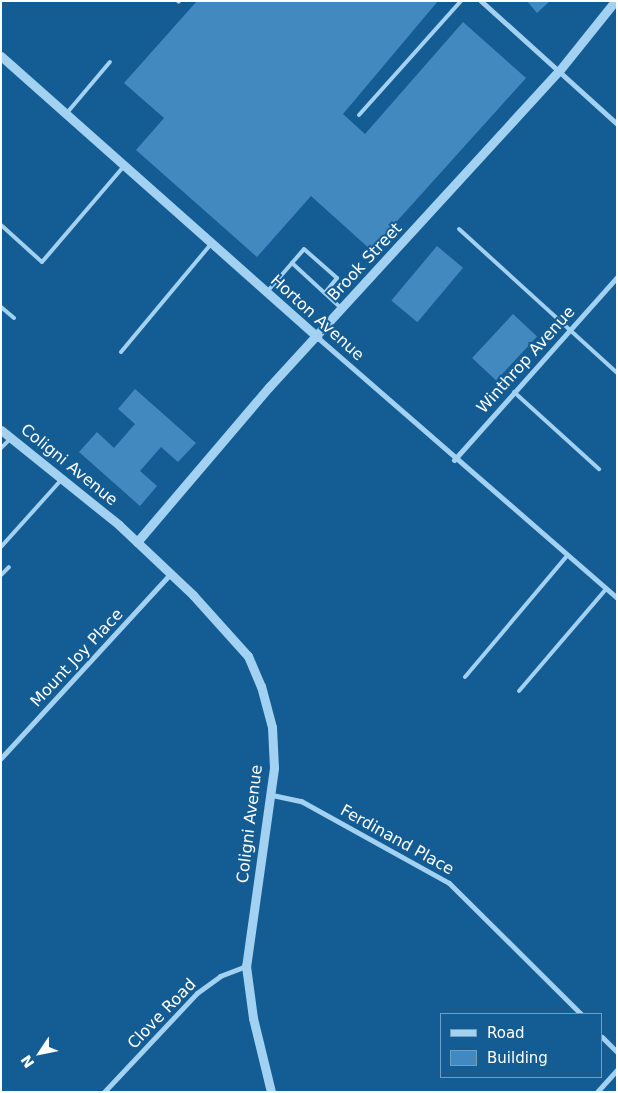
<!DOCTYPE html>
<style>
body{margin:0}
#map{position:relative;width:618px;height:1093px;overflow:hidden;background:#145d94;font-family:"DejaVu Sans",sans-serif}
div>[style]{position:absolute}
.building>*{inset:0;background:#4189be;transform-origin:0 0}
.service>*{height:4px;margin:-2px;padding:0 2px;transform-origin:2px;border-radius:2px;background:#a3d1f2}
.minor>*{height:5px;margin:-2.5px;padding:0 2.5px;transform-origin:2.5px;border-radius:2.5px;background:#a3d1f2}
.tertiary>*{height:9px;margin:-4.5px;padding:0 4.5px;transform-origin:4.5px;border-radius:4.5px;background:#a3d1f2}
span{translate:-50% -50%;white-space:nowrap;text-align:center;line-height:1.15;-webkit-text-stroke:4px #145d94;paint-order:stroke}
.street-label{font-size:16px;color:#fff}
.frame{position:absolute;inset:0;border:2px solid #fff;pointer-events:none}
.legend{position:absolute;left:440px;top:1013px;width:162px;height:65px;box-sizing:border-box;background:#145d94;border:1px solid #729ebf;margin:0;padding:6px 9px;list-style:none;font-size:15px;color:#fff}
.legend li{display:flex;align-items:center;gap:10px;height:25px}
.legend b{width:25px;border:1px solid #729ebf}
.north{position:absolute;left:15px;top:1028px;width:50px;height:50px;-webkit-text-stroke:4px #145d94;paint-order:stroke;rotate:236deg;font-size:14px;font-weight:700;line-height:20px;text-align:center;color:#fff}
.north::after{content:'';display:block;margin:auto;width:18px;height:22px;background:#fff;clip-path:polygon(50% 0,100% 100%,50% 72%,0 100%)}
</style>
<div id="map">
<div class="building">
<div style="clip-path:polygon(197px 1px,438px 1px,343px 114px,365px 134px,463px 22px,526px 78px,371px 250px,311px 196px,257px 257px,136px 150px,164px 118px,124px 83px)"></div>
<div style="clip-path:polygon(527px 1px,550px 1px,537px 13px)"></div>
<div style="left:437px;top:246px;width:34px;height:71px;rotate:40deg"></div>
<div style="left:513px;top:314px;width:33px;height:60px;rotate:43deg"></div>
<div style="clip-path:polygon(135px 389px,196px 443px,178px 462px,161px 447px,140px 471px,157px 486px,140px 506px,79px 452px,97px 432px,114px 448px,135px 424px,118px 409px)"></div>
</div>
<div class="service">
<div style="left:178px;top:1px;width:1px;rotate:45deg"></div>
<div style="left:66px;top:114px;width:68px;rotate:-49.8deg"></div>
<div style="left:359px;top:115px;width:153px;rotate:-48.2deg"></div>
<div style="left:1px;top:225px;width:55px;rotate:42.1deg"></div>
<div style="left:42px;top:262px;width:126px;rotate:-49.5deg"></div>
<div style="left:459px;top:229px;width:214px;rotate:42.3deg"></div>
<div style="left:292px;top:263px;width:18px;rotate:-49deg"></div>
<div style="left:304px;top:249px;width:44px;rotate:41.3deg"></div>
<div style="left:337px;top:278px;width:19px;rotate:129deg"></div>
<div style="left:266px;top:293px;width:40px;rotate:-49deg"></div>
<div style="left:292px;top:263px;width:67px;rotate:42.6deg"></div>
<div style="left:1px;top:307px;width:17px;rotate:40deg"></div>
<div style="left:121px;top:352px;width:141px;rotate:-50.2deg"></div>
<div style="left:514px;top:392px;width:115px;rotate:42.2deg"></div>
<div style="left:1px;top:448px;width:13px;rotate:-45deg"></div>
<div style="left:1px;top:547px;width:91px;rotate:-48.1deg"></div>
<div style="left:1px;top:575px;width:11px;rotate:-45deg"></div>
<div style="left:465px;top:677px;width:158px;rotate:-49.9deg"></div>
<div style="left:519px;top:691px;width:134px;rotate:-49.5deg"></div>
</div>
<div class="minor">
<div style="left:481px;top:1px;width:183px;rotate:42.1deg"></div>
<div style="left:317px;top:337px;width:398px;rotate:41deg"></div>
<div style="left:454px;top:460px;width:245px;rotate:-48.3deg"></div>
<div style="left:1px;top:758px;width:250px;rotate:-47.4deg"></div>
<div style="left:272px;top:795px;width:30px;rotate:12deg"></div>
<div style="left:301px;top:801px;width:169px;rotate:29deg"></div>
<div style="left:449px;top:883px;width:186px;rotate:44.8deg"></div>
<div style="left:602px;top:1037px;width:21px;rotate:45deg"></div>
<div style="left:104px;top:1092px;width:136px;rotate:-46.8deg"></div>
<div style="left:197px;top:993px;width:29px;rotate:-36deg"></div>
<div style="left:220px;top:976px;width:28px;rotate:-21deg"></div>
<div style="left:597px;top:1092px;width:30px;rotate:-48deg"></div>
</div>
<div class="tertiary">
<div style="left:1px;top:56px;width:423px;rotate:41.6deg"></div>
<div style="left:1px;top:430px;width:151px;rotate:38.8deg"></div>
<div style="left:119px;top:525px;width:102px;rotate:43.4deg"></div>
<div style="left:193px;top:595px;width:82px;rotate:48deg"></div>
<div style="left:248px;top:656px;width:33px;rotate:67deg"></div>
<div style="left:261px;top:686px;width:42px;rotate:75deg"></div>
<div style="left:272px;top:727px;width:41px;rotate:87.2deg"></div>
<div style="left:274px;top:768px;width:200px;rotate:98deg"></div>
<div style="left:246px;top:966px;width:52px;rotate:82.3deg"></div>
<div style="left:253px;top:1018px;width:76px;rotate:76.3deg"></div>
<div style="left:137px;top:542px;width:204px;rotate:-49.6deg"></div>
<div style="left:269px;top:387px;width:429px;rotate:-47.5deg"></div>
<div style="left:559px;top:71px;width:90px;rotate:-51.3deg"></div>
</div>
<div class="street-label">
<span style="left:365px;top:262px;rotate:-47deg">Brook Street</span>
<span style="left:317px;top:318px;rotate:42deg">Horton Avenue</span>
<span style="left:526px;top:360px;rotate:-48deg">Winthrop Avenue</span>
<span style="left:69px;top:465px;rotate:39deg">Coligni Avenue</span>
<span style="left:77px;top:658px;rotate:-47deg">Mount Joy Place</span>
<span style="left:250px;top:824px;rotate:-83deg">Coligni Avenue</span>
<span style="left:397px;top:840px;rotate:29deg">Ferdinand Place</span>
<span style="left:162px;top:1014px;rotate:-46deg">Clove Road</span>
</div>
<div class="frame"></div>
<ul class="legend">
<li><b style="height:6px;background:#a3d1f2"></b>Road</li>
<li><b style="height:14px;background:#4189be"></b>Building</li>
</ul>
<div class="north">N</div>
</div>
